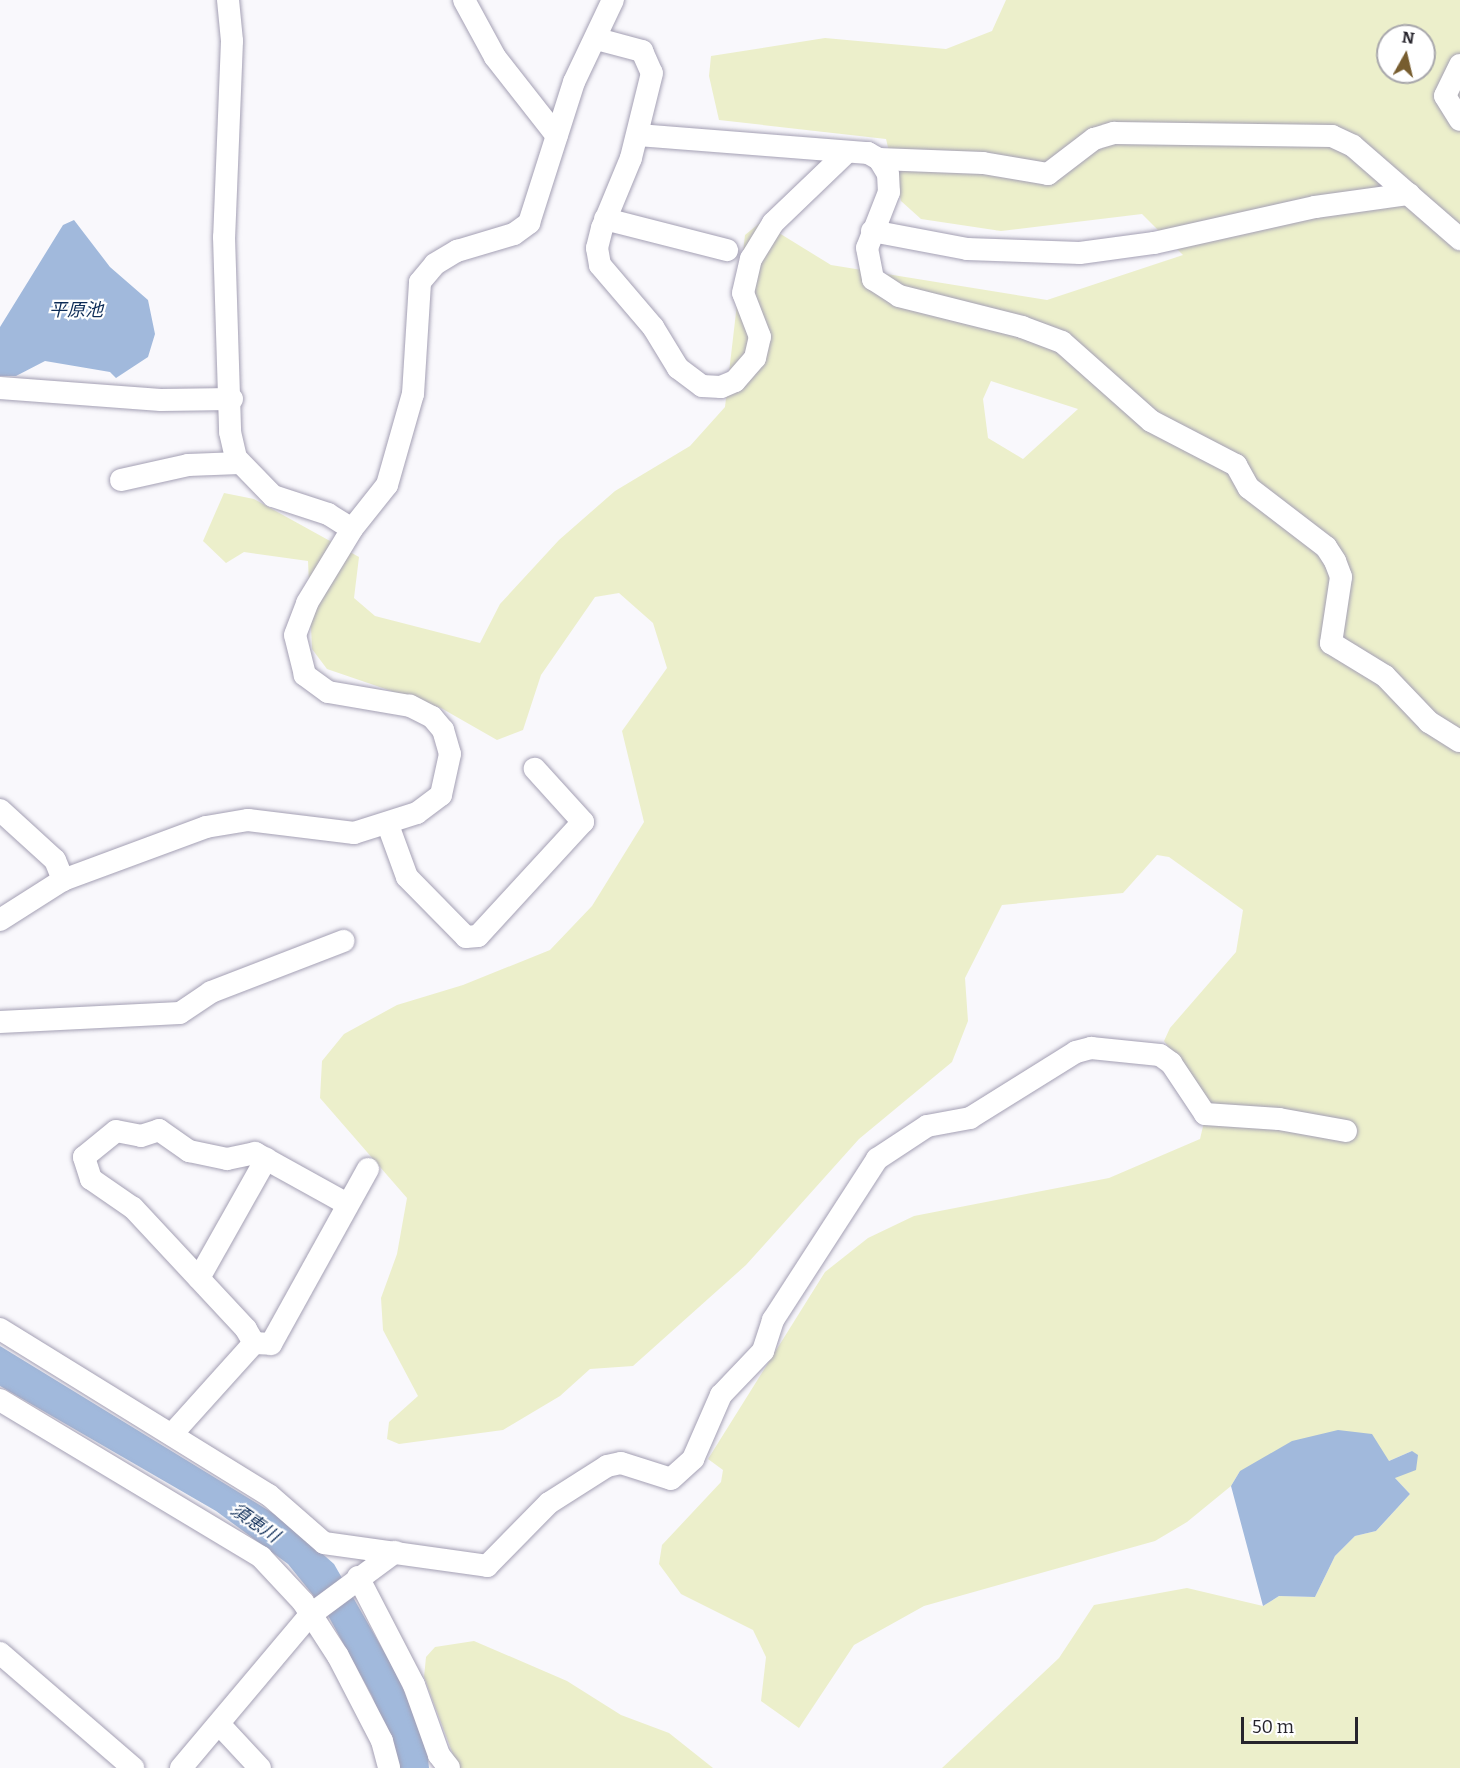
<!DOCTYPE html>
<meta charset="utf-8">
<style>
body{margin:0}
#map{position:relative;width:1460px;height:1768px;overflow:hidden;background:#f9f8fc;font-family:Bitter,"Noto Sans JP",serif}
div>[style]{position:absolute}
.green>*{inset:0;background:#ecefcb}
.water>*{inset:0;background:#a1b9dc}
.roads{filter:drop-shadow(0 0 2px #a4a0b4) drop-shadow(0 0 2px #a4a0b4)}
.minor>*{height:22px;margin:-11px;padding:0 11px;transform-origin:11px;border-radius:11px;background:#fff}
span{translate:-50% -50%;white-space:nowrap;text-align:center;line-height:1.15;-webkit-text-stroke:4.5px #fff;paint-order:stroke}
.water-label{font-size:18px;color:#0d2c57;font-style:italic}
.north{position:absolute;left:1376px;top:24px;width:60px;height:60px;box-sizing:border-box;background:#fff;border:2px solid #a8a7ab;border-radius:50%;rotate:8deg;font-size:16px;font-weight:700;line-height:24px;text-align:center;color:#26242c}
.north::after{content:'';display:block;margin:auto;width:21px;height:27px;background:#775d2f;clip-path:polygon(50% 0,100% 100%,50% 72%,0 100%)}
.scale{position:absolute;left:1241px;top:1717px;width:117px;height:27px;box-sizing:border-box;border:3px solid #26242c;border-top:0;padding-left:8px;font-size:18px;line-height:21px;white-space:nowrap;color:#26242c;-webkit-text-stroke:4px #fff;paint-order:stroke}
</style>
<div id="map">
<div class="green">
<div style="clip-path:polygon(evenodd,1006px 0,1460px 0,1460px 1768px,942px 1768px,1059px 1658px,1094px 1605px,1187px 1588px,1263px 1606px,1279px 1596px,1315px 1597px,1335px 1556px,1355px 1536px,1376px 1531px,1410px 1494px,1395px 1478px,1412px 1451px,1389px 1461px,1240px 1471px,1231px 1486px,1187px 1522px,1155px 1541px,924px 1606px,854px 1645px,799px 1728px,761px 1701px,766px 1657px,753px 1630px,681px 1594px,659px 1564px,662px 1545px,721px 1482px,723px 1470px,708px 1459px,825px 1272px,868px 1238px,914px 1216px,1109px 1178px,1200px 1139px,1209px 1101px,1164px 1041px,1170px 1028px,1236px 952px,1243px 910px,1169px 857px,1157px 855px,1123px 893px,1002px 905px,965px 978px,968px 1021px,952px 1062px,859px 1139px,746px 1265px,633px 1366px,590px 1369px,560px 1396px,503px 1430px,399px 1444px,387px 1439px,389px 1422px,418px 1396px,383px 1330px,381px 1298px,397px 1254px,407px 1198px,320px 1098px,322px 1061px,344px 1034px,397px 1005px,463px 985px,550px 950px,592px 906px,644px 822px,622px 731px,667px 668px,653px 623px,619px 593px,595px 597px,541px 675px,523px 730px,497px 740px,441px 708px,327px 669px,312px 649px,308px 561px,244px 552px,226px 563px,203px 541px,224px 493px,254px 499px,359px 557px,354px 598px,375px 616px,480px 643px,500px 604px,559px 540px,615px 491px,690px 446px,725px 407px,745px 235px,761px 222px,831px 265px,1047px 300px,1183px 255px,1142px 214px,1001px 231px,921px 219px,901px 201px,886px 139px,719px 120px,709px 76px,711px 56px,825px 38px,946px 49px,992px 31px,1006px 0,1388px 36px,1424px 36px,1424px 72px,1388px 72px,1388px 36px,1006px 0,991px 381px,1078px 409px,1023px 459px,988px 438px,983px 399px,991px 381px)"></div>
<div style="clip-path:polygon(474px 1641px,567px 1681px,621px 1715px,669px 1733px,713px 1768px,458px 1768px,424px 1677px,426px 1657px,435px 1647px)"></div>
</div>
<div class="water">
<div style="clip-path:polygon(74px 220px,110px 267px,148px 300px,155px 334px,148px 357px,116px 378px,110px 372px,45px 361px,16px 376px,0 376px,0 327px,63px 225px)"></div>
<div style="clip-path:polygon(0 1346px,284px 1520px,334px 1564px,398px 1676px,427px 1748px,429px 1768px,400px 1768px,372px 1696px,325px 1610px,288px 1564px,216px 1511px,0 1386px)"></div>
<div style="clip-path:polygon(1338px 1430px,1372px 1434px,1389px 1461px,1412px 1451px,1418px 1455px,1416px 1470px,1395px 1478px,1410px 1494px,1376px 1531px,1355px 1536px,1335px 1556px,1315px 1597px,1279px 1596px,1263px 1606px,1231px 1486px,1240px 1471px,1292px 1441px)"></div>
</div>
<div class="roads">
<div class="minor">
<div style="left:228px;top:0;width:41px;rotate:84.4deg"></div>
<div style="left:232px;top:41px;width:196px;rotate:92.3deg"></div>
<div style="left:224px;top:237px;width:195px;rotate:88.2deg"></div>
<div style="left:230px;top:432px;width:27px;rotate:77deg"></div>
<div style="left:236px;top:458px;width:53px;rotate:45.8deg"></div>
<div style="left:273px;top:496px;width:58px;rotate:18.1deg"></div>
<div style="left:328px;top:514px;width:28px;rotate:32deg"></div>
<div style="left:464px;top:0;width:65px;rotate:61.5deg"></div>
<div style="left:495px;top:57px;width:100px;rotate:51.9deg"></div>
<div style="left:597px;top:39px;width:47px;rotate:14.9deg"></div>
<div style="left:642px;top:51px;width:24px;rotate:66deg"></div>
<div style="left:652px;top:73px;width:88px;rotate:103.9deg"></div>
<div style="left:631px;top:158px;width:76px;rotate:112.5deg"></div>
<div style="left:602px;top:228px;width:21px;rotate:104deg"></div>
<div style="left:597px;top:248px;width:17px;rotate:80deg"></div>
<div style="left:600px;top:265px;width:82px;rotate:49.5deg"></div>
<div style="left:653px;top:327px;width:48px;rotate:58.6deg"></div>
<div style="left:678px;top:368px;width:30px;rotate:37deg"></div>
<div style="left:702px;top:386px;width:19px;rotate:3deg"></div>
<div style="left:721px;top:387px;width:15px;rotate:-23deg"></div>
<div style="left:735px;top:381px;width:30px;rotate:-49deg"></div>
<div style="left:755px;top:358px;width:22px;rotate:-77deg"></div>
<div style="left:760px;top:337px;width:47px;rotate:-111.1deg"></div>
<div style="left:743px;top:293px;width:35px;rotate:-77deg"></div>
<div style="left:751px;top:259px;width:42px;rotate:-58.6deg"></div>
<div style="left:773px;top:223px;width:101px;rotate:-43.8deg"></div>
<div style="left:1460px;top:65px;width:34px;rotate:116deg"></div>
<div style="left:1445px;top:96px;width:28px;rotate:58deg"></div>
<div style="left:638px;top:135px;width:231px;rotate:4.5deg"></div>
<div style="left:868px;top:153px;width:13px;rotate:29deg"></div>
<div style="left:879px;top:159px;width:104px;rotate:2.2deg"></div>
<div style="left:983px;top:163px;width:66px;rotate:9.6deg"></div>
<div style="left:1048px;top:174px;width:58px;rotate:-37.3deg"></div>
<div style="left:1094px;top:139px;width:21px;rotate:-17deg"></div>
<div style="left:1114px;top:133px;width:218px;rotate:0.8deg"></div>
<div style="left:1332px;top:136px;width:23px;rotate:25deg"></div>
<div style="left:1353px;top:146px;width:142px;rotate:41deg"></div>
<div style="left:879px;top:159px;width:17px;rotate:59deg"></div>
<div style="left:888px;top:174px;width:18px;rotate:87deg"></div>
<div style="left:889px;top:192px;width:60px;rotate:111.4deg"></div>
<div style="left:867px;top:248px;width:32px;rotate:79deg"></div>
<div style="left:873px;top:279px;width:31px;rotate:33deg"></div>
<div style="left:899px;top:296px;width:127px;rotate:14.1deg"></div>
<div style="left:1022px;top:327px;width:43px;rotate:20.6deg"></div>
<div style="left:1062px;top:342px;width:119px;rotate:41.6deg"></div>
<div style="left:1151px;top:421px;width:96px;rotate:27.4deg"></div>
<div style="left:1236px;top:465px;width:26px;rotate:61deg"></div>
<div style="left:1249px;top:488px;width:97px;rotate:37.5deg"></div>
<div style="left:1326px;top:547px;width:17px;rotate:57deg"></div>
<div style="left:1335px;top:561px;width:17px;rotate:69deg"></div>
<div style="left:1341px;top:577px;width:67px;rotate:98.6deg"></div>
<div style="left:1331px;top:643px;width:63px;rotate:31.4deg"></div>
<div style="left:1385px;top:676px;width:64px;rotate:46.3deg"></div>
<div style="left:1429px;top:722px;width:36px;rotate:32deg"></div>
<div style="left:605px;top:219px;width:126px;rotate:14.3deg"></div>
<div style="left:872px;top:231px;width:97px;rotate:10.7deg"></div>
<div style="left:967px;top:249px;width:113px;rotate:2deg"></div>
<div style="left:1080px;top:253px;width:75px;rotate:-7.7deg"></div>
<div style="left:1154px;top:243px;width:165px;rotate:-12.6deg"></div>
<div style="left:1315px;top:207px;width:95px;rotate:-7.9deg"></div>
<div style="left:0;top:388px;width:161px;rotate:4.3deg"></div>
<div style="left:161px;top:400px;width:71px;rotate:-0.8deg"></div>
<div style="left:121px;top:480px;width:69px;rotate:-12.6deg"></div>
<div style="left:188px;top:465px;width:52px;rotate:-2.2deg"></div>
<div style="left:0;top:810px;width:74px;rotate:42.3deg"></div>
<div style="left:55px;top:860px;width:22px;rotate:68deg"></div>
<div style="left:388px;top:825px;width:55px;rotate:69.9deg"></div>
<div style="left:407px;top:877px;width:84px;rotate:45.5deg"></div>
<div style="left:466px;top:937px;width:12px;rotate:-5deg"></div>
<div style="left:478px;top:936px;width:155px;rotate:-47.4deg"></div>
<div style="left:583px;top:822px;width:72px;rotate:-132.2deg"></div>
<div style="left:0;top:920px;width:75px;rotate:-32.4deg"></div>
<div style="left:63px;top:880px;width:153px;rotate:-20.3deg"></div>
<div style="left:206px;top:827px;width:43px;rotate:-9.5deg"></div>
<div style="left:248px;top:820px;width:107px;rotate:7deg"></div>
<div style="left:354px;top:833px;width:66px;rotate:-17.6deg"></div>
<div style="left:417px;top:813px;width:30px;rotate:-37deg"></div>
<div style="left:441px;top:795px;width:42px;rotate:-77.6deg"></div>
<div style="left:450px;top:754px;width:25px;rotate:-106deg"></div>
<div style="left:443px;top:730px;width:17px;rotate:-130deg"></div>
<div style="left:432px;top:717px;width:25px;rotate:-153deg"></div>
<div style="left:410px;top:706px;width:83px;rotate:-170.3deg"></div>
<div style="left:328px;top:692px;width:29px;rotate:-144deg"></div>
<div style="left:305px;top:675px;width:41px;rotate:-104deg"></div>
<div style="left:295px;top:635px;width:34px;rotate:-69deg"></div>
<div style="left:307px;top:603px;width:87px;rotate:-58.7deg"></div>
<div style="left:352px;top:529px;width:56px;rotate:-51.5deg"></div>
<div style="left:387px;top:485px;width:95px;rotate:-74.1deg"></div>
<div style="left:413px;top:394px;width:112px;rotate:-86.4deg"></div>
<div style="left:420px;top:282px;width:23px;rotate:-50deg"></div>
<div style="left:435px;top:264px;width:26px;rotate:-31deg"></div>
<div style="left:457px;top:251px;width:59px;rotate:-16.6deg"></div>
<div style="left:514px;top:234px;width:19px;rotate:-36deg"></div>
<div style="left:529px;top:223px;width:148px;rotate:-72.3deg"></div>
<div style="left:574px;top:82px;width:91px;rotate:-64.6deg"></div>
<div style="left:0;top:1022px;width:180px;rotate:-2.9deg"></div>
<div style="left:180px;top:1013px;width:37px;rotate:-34deg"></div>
<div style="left:211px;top:992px;width:142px;rotate:-21.1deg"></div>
<div style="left:199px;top:1278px;width:137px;rotate:-60.6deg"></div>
<div style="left:0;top:1329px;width:316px;rotate:31.7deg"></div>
<div style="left:269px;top:1495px;width:73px;rotate:41.1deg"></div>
<div style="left:324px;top:1543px;width:165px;rotate:8deg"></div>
<div style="left:487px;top:1566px;width:88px;rotate:-45.5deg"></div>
<div style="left:549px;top:1503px;width:69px;rotate:-32.5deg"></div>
<div style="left:607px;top:1466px;width:14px;rotate:-12deg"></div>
<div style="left:621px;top:1463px;width:52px;rotate:17.7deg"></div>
<div style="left:671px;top:1479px;width:30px;rotate:-42deg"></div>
<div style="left:693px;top:1459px;width:70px;rotate:-66.4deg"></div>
<div style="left:721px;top:1395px;width:61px;rotate:-46.3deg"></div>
<div style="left:763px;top:1351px;width:33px;rotate:-72deg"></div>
<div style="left:773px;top:1320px;width:192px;rotate:-57.1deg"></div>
<div style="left:877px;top:1159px;width:60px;rotate:-33.4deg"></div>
<div style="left:927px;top:1126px;width:44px;rotate:-10.5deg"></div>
<div style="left:970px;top:1118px;width:125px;rotate:-31.9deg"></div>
<div style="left:1076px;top:1052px;width:16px;rotate:-15deg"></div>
<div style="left:1091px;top:1048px;width:69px;rotate:5.8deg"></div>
<div style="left:1160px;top:1055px;width:14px;rotate:36deg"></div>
<div style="left:1171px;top:1063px;width:61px;rotate:56.3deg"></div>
<div style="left:1205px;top:1114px;width:74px;rotate:3.9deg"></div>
<div style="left:1279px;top:1119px;width:68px;rotate:10.2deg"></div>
<div style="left:254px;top:1343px;width:17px;rotate:3deg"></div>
<div style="left:271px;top:1344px;width:200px;rotate:-61deg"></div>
<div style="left:0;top:1400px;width:305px;rotate:31deg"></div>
<div style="left:261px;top:1557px;width:62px;rotate:47deg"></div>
<div style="left:303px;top:1602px;width:64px;rotate:57.1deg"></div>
<div style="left:338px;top:1656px;width:96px;rotate:62.6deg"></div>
<div style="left:382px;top:1741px;width:28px;rotate:75deg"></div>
<div style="left:173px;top:1433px;width:121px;rotate:-48deg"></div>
<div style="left:254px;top:1343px;width:16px;rotate:-120deg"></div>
<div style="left:246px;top:1329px;width:166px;rotate:-133deg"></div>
<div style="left:133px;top:1208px;width:51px;rotate:-145.4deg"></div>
<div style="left:91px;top:1179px;width:23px;rotate:-108deg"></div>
<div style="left:84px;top:1157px;width:41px;rotate:-39.1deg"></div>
<div style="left:116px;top:1131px;width:25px;rotate:11deg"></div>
<div style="left:141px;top:1136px;width:19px;rotate:-18deg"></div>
<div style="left:159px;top:1130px;width:37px;rotate:35deg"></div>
<div style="left:189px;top:1151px;width:39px;rotate:12deg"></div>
<div style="left:227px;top:1159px;width:29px;rotate:-12deg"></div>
<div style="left:255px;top:1153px;width:105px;rotate:29deg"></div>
<div style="left:358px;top:1577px;width:122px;rotate:62.6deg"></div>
<div style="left:414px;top:1685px;width:74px;rotate:70.3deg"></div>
<div style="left:439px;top:1755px;width:16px;rotate:52deg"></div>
<div style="left:0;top:1653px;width:176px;rotate:40.8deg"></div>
<div style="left:219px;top:1724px;width:60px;rotate:47deg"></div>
<div style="left:181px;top:1768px;width:200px;rotate:-49.9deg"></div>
<div style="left:310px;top:1615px;width:106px;rotate:-36.5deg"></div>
</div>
</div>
<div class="water-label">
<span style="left:76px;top:310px">平原池</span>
<span style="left:255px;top:1523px;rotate:34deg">須恵川</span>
</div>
<div class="north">N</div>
<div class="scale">50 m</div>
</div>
